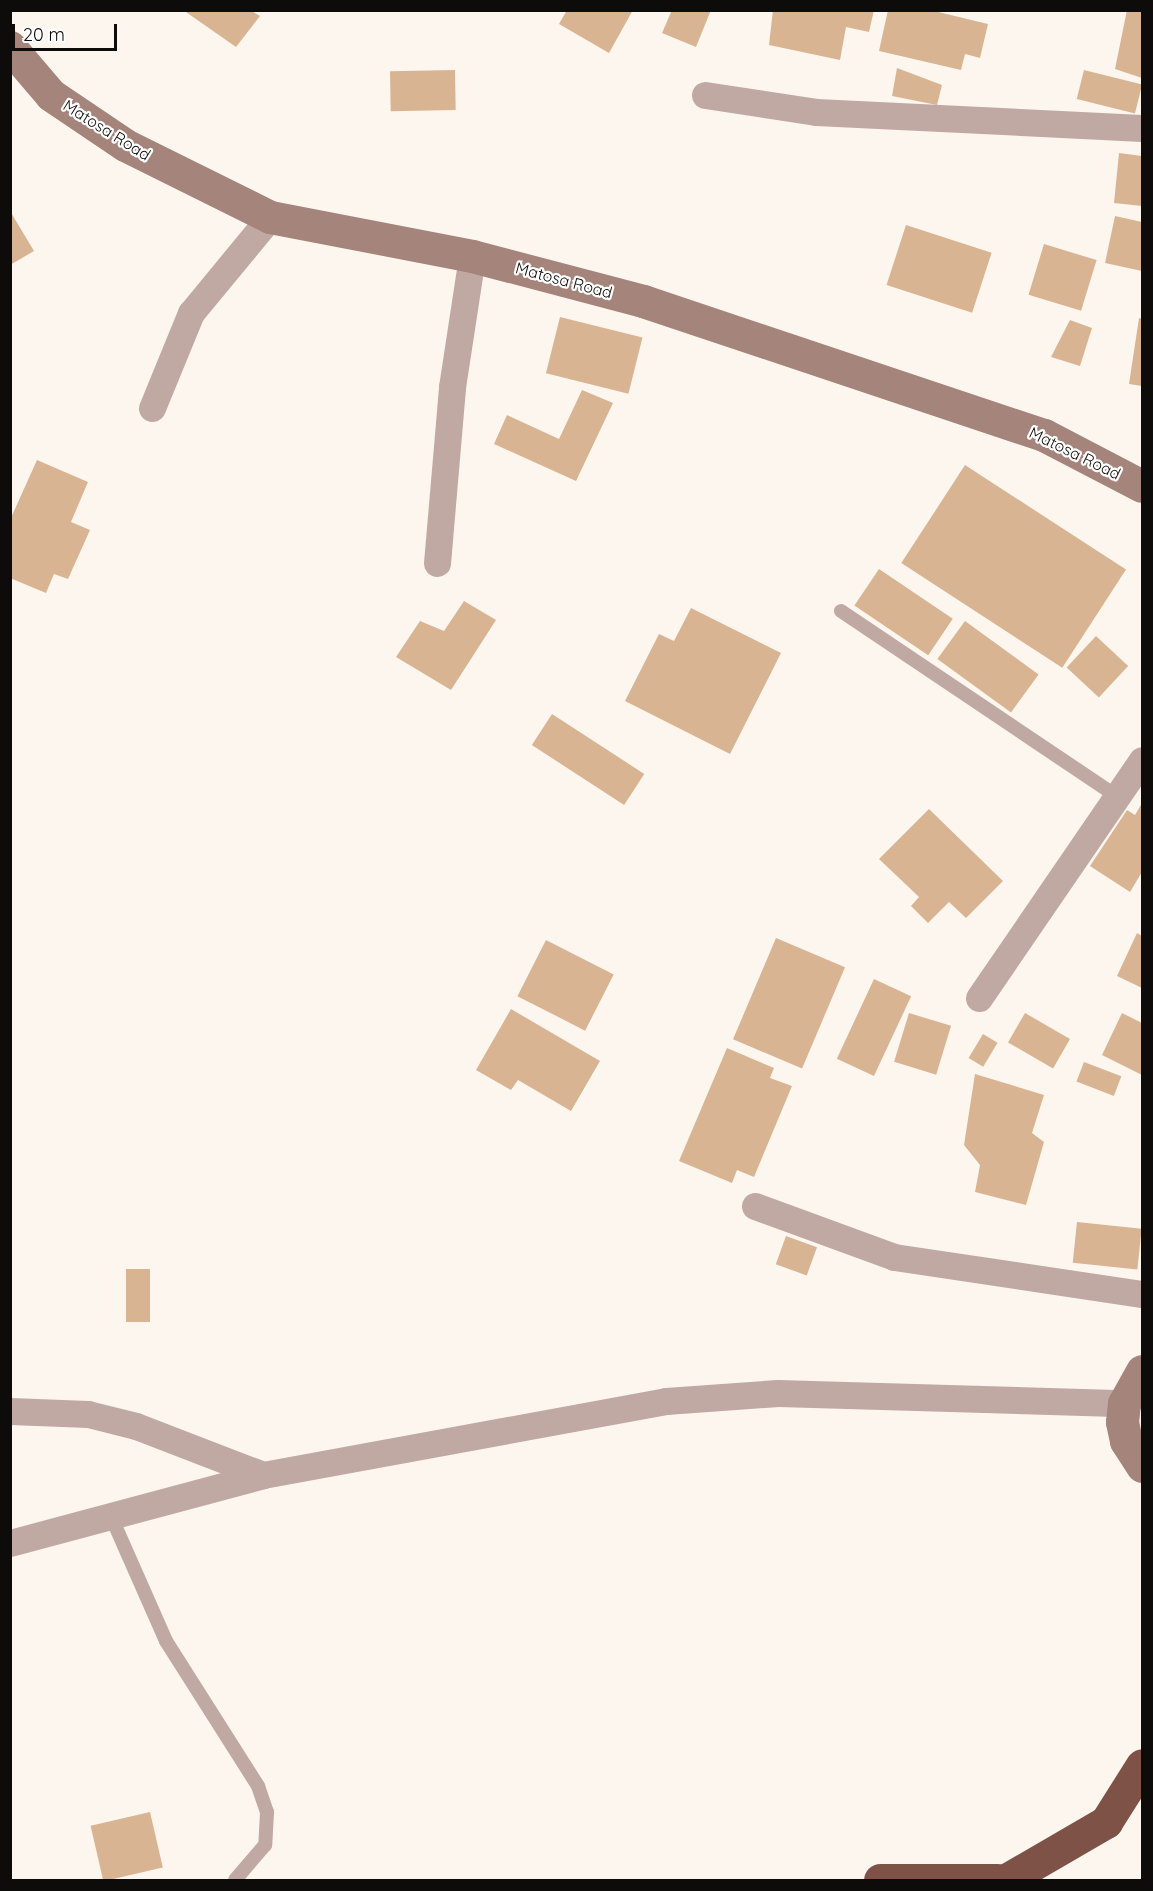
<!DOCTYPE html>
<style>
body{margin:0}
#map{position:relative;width:1153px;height:1891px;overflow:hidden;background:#fdf6ef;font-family:Quicksand,sans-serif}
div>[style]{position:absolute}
.building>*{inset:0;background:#d9b492;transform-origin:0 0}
.lane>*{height:14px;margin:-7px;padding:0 7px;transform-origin:7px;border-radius:7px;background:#c1a9a3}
.street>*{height:27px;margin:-13.5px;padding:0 13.5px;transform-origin:13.5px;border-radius:13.5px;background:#c1a9a3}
.secondary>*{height:33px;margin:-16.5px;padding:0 16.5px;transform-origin:16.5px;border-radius:16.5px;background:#a5847b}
.highway>*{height:33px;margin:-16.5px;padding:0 16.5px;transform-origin:16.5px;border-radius:16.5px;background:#7e5246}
span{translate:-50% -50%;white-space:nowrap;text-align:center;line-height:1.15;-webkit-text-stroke:4.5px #fff;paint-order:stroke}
.street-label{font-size:16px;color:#0e0c0a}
.frame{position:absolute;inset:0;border:12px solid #0e0c0a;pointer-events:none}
.scale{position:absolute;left:12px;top:24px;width:105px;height:27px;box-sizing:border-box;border:3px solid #0e0c0a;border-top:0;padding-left:8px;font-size:18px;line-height:21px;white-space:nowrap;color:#0e0c0a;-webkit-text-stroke:4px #fff;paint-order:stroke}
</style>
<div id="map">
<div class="building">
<div style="clip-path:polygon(183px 10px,250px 10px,260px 16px,236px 47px)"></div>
<div style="clip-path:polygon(567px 10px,633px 10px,609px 53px,559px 24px)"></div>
<div style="clip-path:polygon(672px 10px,711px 10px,696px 47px,662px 33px)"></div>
<div style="clip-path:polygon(773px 10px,874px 10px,869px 32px,846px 27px,840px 60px,769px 45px)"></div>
<div style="clip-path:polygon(888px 10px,930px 10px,988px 24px,980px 58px,965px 54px,961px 70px,879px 51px)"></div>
<div style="clip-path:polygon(1127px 10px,1142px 10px,1142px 78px,1115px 69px)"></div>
<div style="clip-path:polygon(897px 68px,942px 85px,937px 105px,892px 96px)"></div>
<div style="left:455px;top:70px;width:40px;height:65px;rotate:89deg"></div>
<div style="left:1084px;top:70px;width:60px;height:30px;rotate:14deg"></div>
<div style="clip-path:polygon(1119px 153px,1142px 156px,1142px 206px,1114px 203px)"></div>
<div style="clip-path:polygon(10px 211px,34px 251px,10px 265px)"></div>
<div style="clip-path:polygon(1115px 216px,1142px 222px,1142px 271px,1105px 263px)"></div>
<div style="left:906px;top:225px;width:90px;height:63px;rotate:18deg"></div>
<div style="left:1044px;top:244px;width:55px;height:53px;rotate:17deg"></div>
<div style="left:560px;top:317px;width:85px;height:58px;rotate:14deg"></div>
<div style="clip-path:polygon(1139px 318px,1142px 319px,1142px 386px,1129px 384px)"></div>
<div style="clip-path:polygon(1070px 320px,1092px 328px,1080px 366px,1051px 357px)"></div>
<div style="clip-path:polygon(582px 390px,613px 403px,576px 481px,494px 444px,507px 415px,559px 439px)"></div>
<div style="clip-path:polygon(37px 460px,88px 482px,71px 522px,90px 530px,68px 579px,54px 574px,46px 593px,10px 578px,10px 520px)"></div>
<div style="left:965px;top:465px;width:192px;height:117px;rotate:33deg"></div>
<div style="left:879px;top:569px;width:89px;height:44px;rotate:34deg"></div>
<div style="clip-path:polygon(464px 601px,496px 620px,451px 690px,396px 657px,420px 621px,444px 631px)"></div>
<div style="clip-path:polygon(691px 608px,781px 653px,730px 754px,625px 701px,659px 634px,674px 641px)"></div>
<div style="left:965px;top:621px;width:91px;height:47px;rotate:36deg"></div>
<div style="left:1096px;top:636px;width:44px;height:43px;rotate:43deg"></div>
<div style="left:552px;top:714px;width:110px;height:37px;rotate:33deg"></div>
<div style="clip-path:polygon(1142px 803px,1142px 872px,1130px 892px,1090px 866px,1127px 810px,1135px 815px)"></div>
<div style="clip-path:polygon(929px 809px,1003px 881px,966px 918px,949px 902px,928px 923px,911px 906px,919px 897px,879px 859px)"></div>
<div style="clip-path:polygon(1137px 933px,1142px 936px,1142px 988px,1117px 976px)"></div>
<div style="left:776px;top:938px;width:75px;height:110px;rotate:23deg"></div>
<div style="left:546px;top:940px;width:76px;height:63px;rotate:27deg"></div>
<div style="left:874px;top:979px;width:41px;height:88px;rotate:25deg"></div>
<div style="clip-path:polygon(511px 1009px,600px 1061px,571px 1111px,518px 1080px,511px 1090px,476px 1070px)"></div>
<div style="left:909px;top:1013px;width:44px;height:51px;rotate:17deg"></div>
<div style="left:1025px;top:1013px;width:52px;height:34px;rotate:30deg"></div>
<div style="clip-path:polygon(1122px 1013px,1142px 1023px,1142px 1075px,1102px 1055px)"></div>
<div style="left:983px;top:1034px;width:17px;height:28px;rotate:31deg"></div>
<div style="clip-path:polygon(727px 1048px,774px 1068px,770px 1078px,792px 1086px,754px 1177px,737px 1170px,732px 1183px,679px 1161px)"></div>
<div style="left:1084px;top:1062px;width:40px;height:21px;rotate:21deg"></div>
<div style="clip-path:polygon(975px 1074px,1044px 1095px,1032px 1133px,1044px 1142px,1026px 1205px,975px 1192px,980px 1165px,964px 1145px)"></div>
<div style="left:1077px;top:1222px;width:65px;height:41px;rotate:6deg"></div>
<div style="left:786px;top:1236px;width:33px;height:30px;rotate:20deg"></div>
<div style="left:126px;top:1269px;width:24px;height:53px"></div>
<div style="left:150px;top:1812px;width:57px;height:61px;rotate:77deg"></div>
</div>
<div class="lane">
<div style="left:841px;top:611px;width:334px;rotate:33.9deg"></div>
<div style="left:110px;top:1514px;width:139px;rotate:66.2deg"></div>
<div style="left:166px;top:1641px;width:172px;rotate:57.6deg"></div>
<div style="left:258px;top:1786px;width:28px;rotate:71deg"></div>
<div style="left:267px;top:1812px;width:33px;rotate:93deg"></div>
<div style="left:265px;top:1845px;width:46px;rotate:130.6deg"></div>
</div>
<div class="street">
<div style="left:705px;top:95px;width:112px;rotate:8.7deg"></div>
<div style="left:816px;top:112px;width:326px;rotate:2.8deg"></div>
<div style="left:152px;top:408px;width:103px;rotate:-67.7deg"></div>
<div style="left:191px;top:313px;width:124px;rotate:-50.5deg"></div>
<div style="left:437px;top:563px;width:177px;rotate:-85.1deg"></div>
<div style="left:452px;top:387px;width:133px;rotate:-81.3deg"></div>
<div style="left:979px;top:998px;width:288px;rotate:-55.6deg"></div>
<div style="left:755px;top:1206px;width:148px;rotate:20.1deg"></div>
<div style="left:894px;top:1257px;width:251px;rotate:8.5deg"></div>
<div style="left:10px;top:1411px;width:78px;rotate:2.2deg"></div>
<div style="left:88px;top:1414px;width:49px;rotate:14deg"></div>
<div style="left:136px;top:1426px;width:136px;rotate:21.1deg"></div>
<div style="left:10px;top:1543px;width:262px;rotate:-15deg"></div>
<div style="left:263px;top:1475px;width:410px;rotate:-10.4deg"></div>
<div style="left:666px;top:1401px;width:112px;rotate:-4.1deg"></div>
<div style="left:778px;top:1393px;width:346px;rotate:1.7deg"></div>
</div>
<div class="secondary">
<div style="left:10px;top:47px;width:63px;rotate:49.5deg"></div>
<div style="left:51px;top:95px;width:89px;rotate:34deg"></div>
<div style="left:125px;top:145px;width:162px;rotate:26.4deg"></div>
<div style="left:270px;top:217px;width:206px;rotate:10.9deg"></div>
<div style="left:472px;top:256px;width:177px;rotate:14.7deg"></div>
<div style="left:643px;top:301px;width:423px;rotate:18.5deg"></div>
<div style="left:1044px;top:435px;width:110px;rotate:27.5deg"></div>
<div style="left:1142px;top:1371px;width:37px;rotate:119deg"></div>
<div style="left:1124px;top:1403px;width:19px;rotate:96deg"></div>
<div style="left:1122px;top:1422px;width:19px;rotate:78deg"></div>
<div style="left:1126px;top:1441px;width:30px;rotate:57deg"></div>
</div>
<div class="highway">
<div style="left:880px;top:1880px;width:117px"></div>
<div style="left:1006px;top:1880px;width:116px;rotate:-30.1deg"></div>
<div style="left:1106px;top:1822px;width:67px;rotate:-57.7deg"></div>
</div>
<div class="street-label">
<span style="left:107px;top:130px;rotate:32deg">Matosa Road</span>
<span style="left:564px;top:280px;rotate:15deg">Matosa Road</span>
<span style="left:1075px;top:453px;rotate:26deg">Matosa Road</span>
</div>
<div class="frame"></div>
<div class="scale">20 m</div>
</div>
